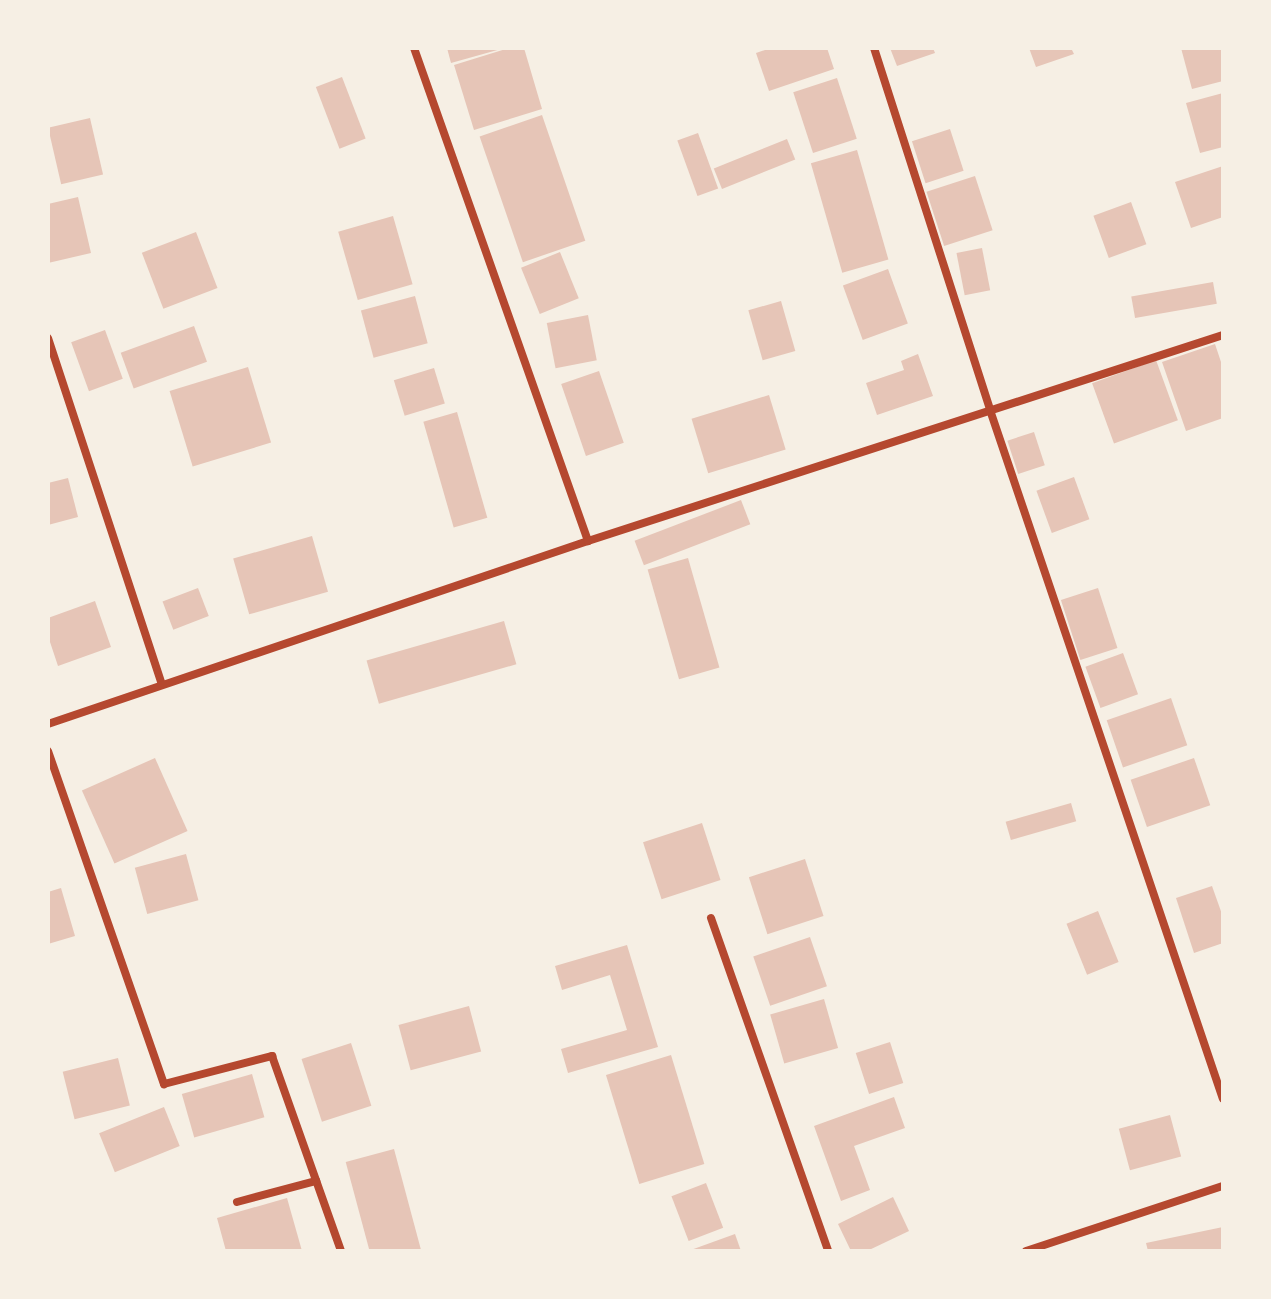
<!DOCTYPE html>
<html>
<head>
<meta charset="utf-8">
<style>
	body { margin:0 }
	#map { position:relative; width:1271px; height:1299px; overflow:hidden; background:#f6efe4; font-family:Arial,sans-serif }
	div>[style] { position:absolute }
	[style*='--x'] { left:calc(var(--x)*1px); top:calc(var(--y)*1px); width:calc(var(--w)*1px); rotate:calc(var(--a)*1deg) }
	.building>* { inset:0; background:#e6c5b7; transform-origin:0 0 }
	.minor>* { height:8px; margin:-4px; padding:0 4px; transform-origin:4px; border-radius:4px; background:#b5482f }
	span { translate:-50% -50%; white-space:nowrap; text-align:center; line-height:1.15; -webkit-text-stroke:6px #f6efe4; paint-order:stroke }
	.frame { position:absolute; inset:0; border:50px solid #f6efe4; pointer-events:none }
</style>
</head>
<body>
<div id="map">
	<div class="building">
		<i style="clip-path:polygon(447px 48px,501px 48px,501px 49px,451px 63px)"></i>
		<i style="clip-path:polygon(509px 48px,524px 48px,542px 109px,474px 130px,454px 65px)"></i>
		<i style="clip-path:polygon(771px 48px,827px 48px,834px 69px,769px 91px,756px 53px)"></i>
		<i style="clip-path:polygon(890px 48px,933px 48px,935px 53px,897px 66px)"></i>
		<i style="clip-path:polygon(1029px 48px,1071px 48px,1074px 54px,1036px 67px)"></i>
		<i style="clip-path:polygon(1181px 48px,1223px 48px,1223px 81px,1192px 89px)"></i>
		<i style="left:342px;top:77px;width:66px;height:28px;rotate:69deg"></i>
		<i style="left:837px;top:78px;width:64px;height:46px;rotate:72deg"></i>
		<i style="clip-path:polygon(1223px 93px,1223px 147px,1200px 153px,1186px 103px)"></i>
		<i style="left:542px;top:115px;width:133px;height:66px;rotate:71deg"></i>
		<i style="left:90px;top:118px;width:58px;height:43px;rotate:77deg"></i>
		<i style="left:950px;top:129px;width:44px;height:40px;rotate:72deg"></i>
		<i style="left:698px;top:133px;width:59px;height:22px;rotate:70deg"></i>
		<i style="left:787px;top:139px;width:22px;height:79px;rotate:68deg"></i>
		<i style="left:857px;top:150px;width:114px;height:48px;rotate:74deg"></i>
		<i style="clip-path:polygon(1223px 166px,1223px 217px,1191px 228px,1175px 182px)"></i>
		<i style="left:975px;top:176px;width:57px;height:51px;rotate:72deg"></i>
		<i style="clip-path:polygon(78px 197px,91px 253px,48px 263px,48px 204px)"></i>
		<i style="left:1131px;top:202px;width:45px;height:40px;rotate:70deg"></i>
		<i style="left:393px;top:216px;width:71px;height:57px;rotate:74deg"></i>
		<i style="left:196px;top:232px;width:60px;height:58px;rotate:69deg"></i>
		<i style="left:982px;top:248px;width:43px;height:26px;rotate:79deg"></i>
		<i style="left:560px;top:252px;width:50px;height:42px;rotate:68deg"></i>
		<i style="left:888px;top:269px;width:58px;height:48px;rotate:70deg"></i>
		<i style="left:1213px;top:282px;width:22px;height:83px;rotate:80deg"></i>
		<i style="left:415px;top:296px;width:49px;height:56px;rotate:75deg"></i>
		<i style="left:781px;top:301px;width:52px;height:34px;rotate:74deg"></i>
		<i style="left:588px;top:315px;width:46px;height:42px;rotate:79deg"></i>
		<i style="left:194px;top:326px;width:38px;height:78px;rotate:70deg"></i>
		<i style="left:105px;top:330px;width:52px;height:36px;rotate:70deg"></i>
		<i style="clip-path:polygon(1215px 344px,1223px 368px,1223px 418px,1186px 431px,1162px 362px)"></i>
		<i style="clip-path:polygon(918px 354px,933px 396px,877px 415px,866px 383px,904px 370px,901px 361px)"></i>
		<i style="left:1156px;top:360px;width:64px;height:68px;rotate:70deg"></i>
		<i style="left:248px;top:367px;width:79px;height:82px;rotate:73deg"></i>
		<i style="left:434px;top:368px;width:37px;height:42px;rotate:73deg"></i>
		<i style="left:599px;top:371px;width:76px;height:40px;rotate:71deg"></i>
		<i style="left:769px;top:395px;width:57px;height:81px;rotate:73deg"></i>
		<i style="left:457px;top:412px;width:110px;height:35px;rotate:74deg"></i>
		<i style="left:1034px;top:432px;width:35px;height:28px;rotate:72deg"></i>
		<i style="left:1074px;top:477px;width:45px;height:40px;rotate:70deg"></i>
		<i style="clip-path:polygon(68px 478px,78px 517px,48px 525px,48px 483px)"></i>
		<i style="left:741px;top:500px;width:26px;height:114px;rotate:69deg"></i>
		<i style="left:312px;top:536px;width:58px;height:82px;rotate:74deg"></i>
		<i style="left:688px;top:558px;width:114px;height:42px;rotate:74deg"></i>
		<i style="left:198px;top:588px;width:30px;height:38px;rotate:69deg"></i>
		<i style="left:1098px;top:588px;width:63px;height:39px;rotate:72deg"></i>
		<i style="clip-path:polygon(95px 601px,111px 647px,58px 666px,48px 636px,48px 618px)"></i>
		<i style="left:504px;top:621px;width:45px;height:143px;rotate:74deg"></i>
		<i style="left:1123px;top:653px;width:44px;height:40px;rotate:70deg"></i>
		<i style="left:1171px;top:698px;width:50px;height:68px;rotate:71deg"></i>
		<i style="left:155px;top:758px;width:80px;height:80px;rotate:66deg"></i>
		<i style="left:1194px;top:758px;width:50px;height:67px;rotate:71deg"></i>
		<i style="left:1071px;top:803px;width:19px;height:68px;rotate:74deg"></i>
		<i style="left:702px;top:823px;width:60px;height:62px;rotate:72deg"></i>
		<i style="left:186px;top:854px;width:48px;height:53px;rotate:75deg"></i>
		<i style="left:805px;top:859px;width:60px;height:59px;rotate:72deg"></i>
		<i style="clip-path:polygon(1212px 886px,1223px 917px,1223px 943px,1194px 953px,1176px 898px)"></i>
		<i style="clip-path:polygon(61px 888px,75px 936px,48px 944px,48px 892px)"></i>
		<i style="left:1098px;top:911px;width:55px;height:34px;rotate:68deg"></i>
		<i style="left:810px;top:937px;width:52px;height:60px;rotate:71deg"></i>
		<i style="clip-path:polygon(627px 945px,658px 1047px,568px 1073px,561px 1049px,627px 1030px,610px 975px,562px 990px,555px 966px)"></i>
		<i style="left:824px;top:999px;width:51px;height:56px;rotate:74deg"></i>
		<i style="left:469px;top:1006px;width:47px;height:73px;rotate:75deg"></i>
		<i style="left:890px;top:1042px;width:43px;height:36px;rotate:72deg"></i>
		<i style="left:351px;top:1043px;width:66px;height:52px;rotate:72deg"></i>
		<i style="left:671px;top:1055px;width:114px;height:68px;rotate:73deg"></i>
		<i style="left:118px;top:1058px;width:49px;height:57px;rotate:76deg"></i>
		<i style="left:252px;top:1074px;width:45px;height:73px;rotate:74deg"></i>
		<i style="clip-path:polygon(894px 1097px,905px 1128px,854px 1146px,870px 1190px,841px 1201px,814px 1126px)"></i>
		<i style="left:164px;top:1107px;width:42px;height:70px;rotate:68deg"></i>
		<i style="left:1170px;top:1115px;width:43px;height:53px;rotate:75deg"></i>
		<i style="left:394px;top:1149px;width:106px;height:50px;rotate:75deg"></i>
		<i style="left:706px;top:1183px;width:48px;height:37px;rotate:69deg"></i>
		<i style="clip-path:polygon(893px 1197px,909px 1231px,867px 1251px,851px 1251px,838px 1224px)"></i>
		<i style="clip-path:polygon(287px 1198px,302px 1251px,226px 1251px,217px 1218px)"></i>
		<i style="clip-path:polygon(1223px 1227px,1223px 1251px,1148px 1251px,1146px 1243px)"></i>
		<i style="clip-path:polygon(735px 1234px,741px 1251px,688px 1251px)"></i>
	</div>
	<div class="minor">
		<i style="--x:414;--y:48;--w:523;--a:70.56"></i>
		<i style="--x:874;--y:48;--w:380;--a:72.2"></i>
		<i style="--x:990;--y:410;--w:727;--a:71.32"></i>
		<i style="--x:48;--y:338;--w:365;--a:71.8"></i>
		<i style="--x:48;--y:724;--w:570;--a:-18.72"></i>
		<i style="--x:588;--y:541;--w:668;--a:-17.97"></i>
		<i style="--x:48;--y:751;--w:353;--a:70.8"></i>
		<i style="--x:164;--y:1084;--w:112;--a:-14.5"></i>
		<i style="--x:272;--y:1056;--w:207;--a:70.5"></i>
		<i style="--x:711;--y:918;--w:353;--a:70.6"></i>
		<i style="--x:237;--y:1202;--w:82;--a:-14.9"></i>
		<i style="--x:1026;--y:1251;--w:207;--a:-18.3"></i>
	</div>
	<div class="frame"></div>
</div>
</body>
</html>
